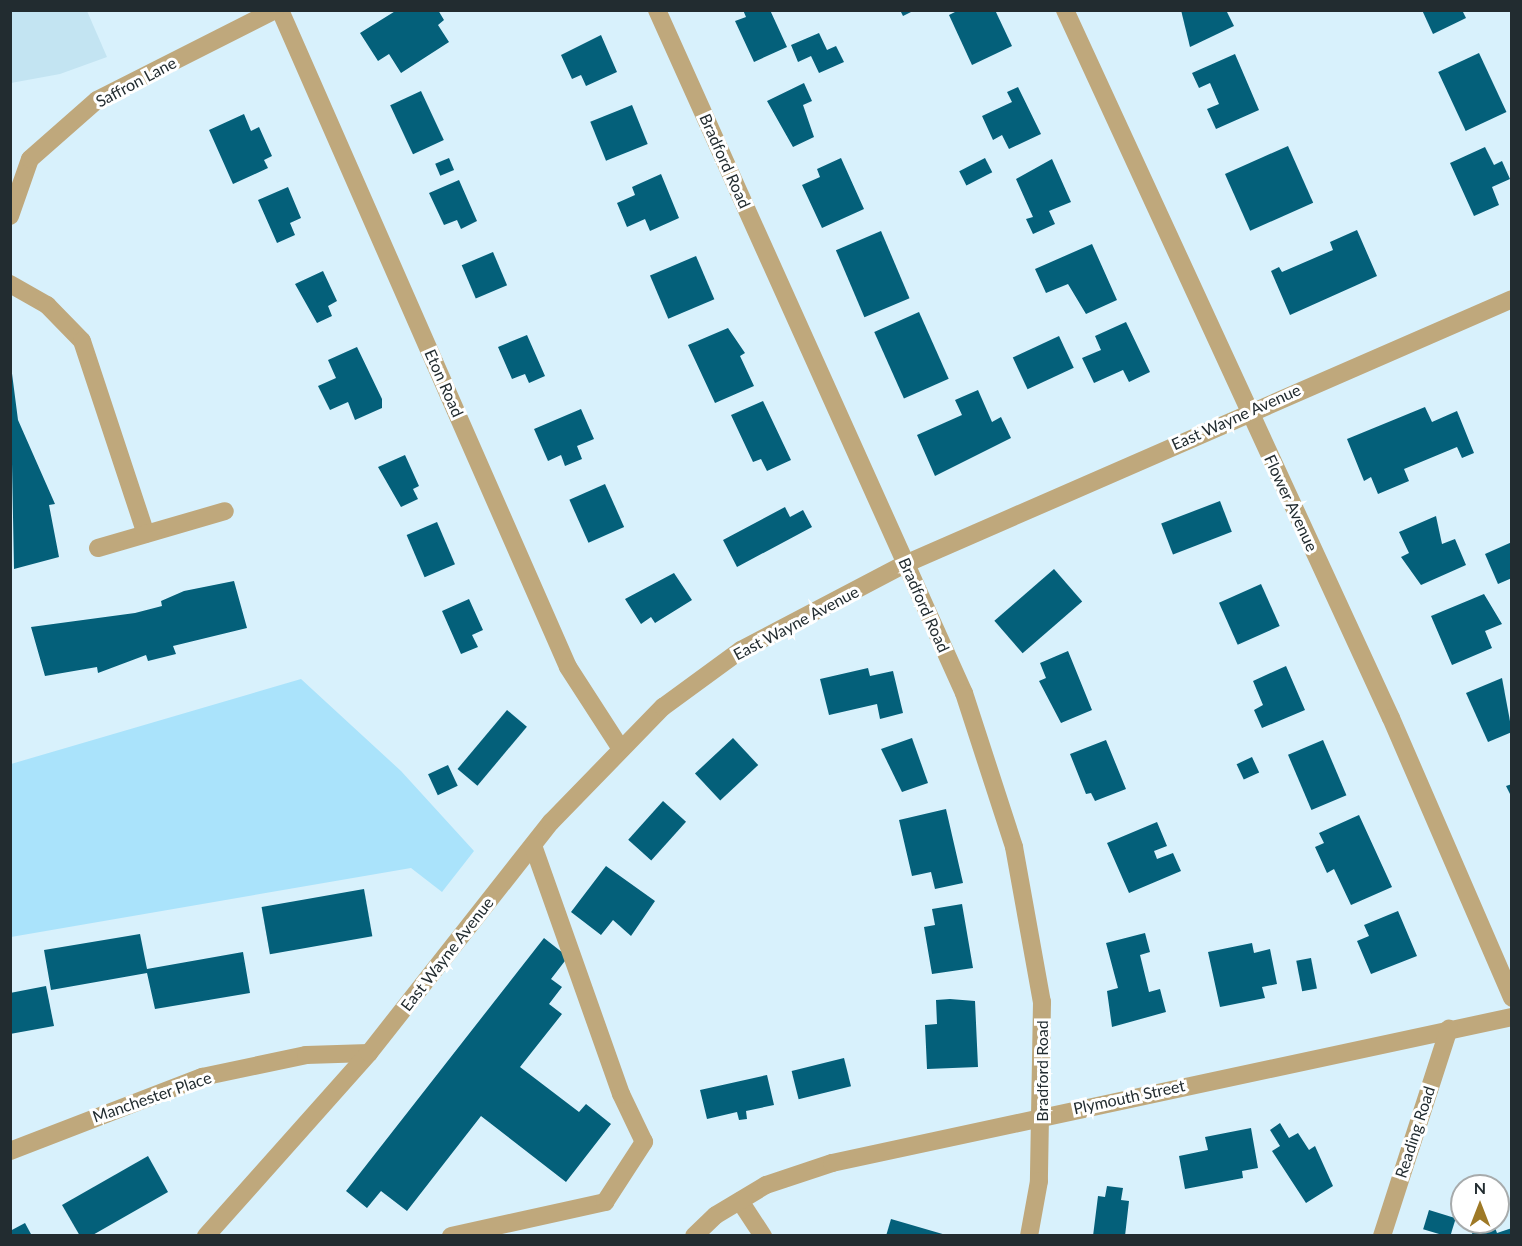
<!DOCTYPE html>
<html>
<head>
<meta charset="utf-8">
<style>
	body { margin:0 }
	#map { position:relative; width:1522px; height:1246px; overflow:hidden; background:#d8f1fc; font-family:Lato,sans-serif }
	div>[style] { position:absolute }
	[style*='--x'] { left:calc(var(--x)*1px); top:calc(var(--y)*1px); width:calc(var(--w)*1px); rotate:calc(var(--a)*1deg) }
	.built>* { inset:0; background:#c3e4f2 }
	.green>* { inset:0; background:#aae3fb }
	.building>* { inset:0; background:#04607a; transform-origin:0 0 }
	.minor>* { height:18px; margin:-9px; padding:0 9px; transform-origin:9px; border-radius:9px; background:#bfa87c }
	span { translate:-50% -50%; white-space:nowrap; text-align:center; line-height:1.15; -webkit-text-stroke:6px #fff; paint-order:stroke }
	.street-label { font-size:16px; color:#222c30 }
	.frame { position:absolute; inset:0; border:12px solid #222c30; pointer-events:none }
	.north { position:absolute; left:1450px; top:1174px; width:60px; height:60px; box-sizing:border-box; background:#fff; border:2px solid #a7abac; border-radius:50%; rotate:0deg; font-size:16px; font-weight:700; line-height:24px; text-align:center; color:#222c30 }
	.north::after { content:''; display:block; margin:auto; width:21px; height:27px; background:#9e7926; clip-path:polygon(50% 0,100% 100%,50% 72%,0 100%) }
</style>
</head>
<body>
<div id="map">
	<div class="built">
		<i style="clip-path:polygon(11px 10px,87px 11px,107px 57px,60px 74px,11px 83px)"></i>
	</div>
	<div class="green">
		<i style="clip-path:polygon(301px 679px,401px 771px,474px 851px,442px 892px,411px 868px,11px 937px,11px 764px)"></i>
	</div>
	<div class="building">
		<i style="clip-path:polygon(397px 10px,438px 10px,444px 20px,438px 25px,449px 42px,401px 73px,389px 54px,378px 61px,360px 33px)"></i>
		<i style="clip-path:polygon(743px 10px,770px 10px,787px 47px,754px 62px,735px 21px,746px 17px)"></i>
		<i style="clip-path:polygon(900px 10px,915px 10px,903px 16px)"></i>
		<i style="clip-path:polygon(959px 10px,995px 10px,1012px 46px,972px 65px,949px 15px)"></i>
		<i style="clip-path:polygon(1181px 10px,1226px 10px,1234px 26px,1190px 47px)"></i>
		<i style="clip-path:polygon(1422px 10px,1462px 10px,1466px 18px,1433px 34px)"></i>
		<i style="clip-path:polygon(819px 33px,827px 50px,836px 46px,844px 62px,819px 73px,811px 56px,798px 62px,791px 45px)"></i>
		<i style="clip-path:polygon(601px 35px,617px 72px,586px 86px,581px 75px,572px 79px,561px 55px)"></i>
		<i style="left:1479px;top:53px;width:65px;height:45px;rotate:65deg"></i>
		<i style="clip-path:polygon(1235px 54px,1259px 110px,1216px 129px,1207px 109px,1219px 104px,1210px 83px,1199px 88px,1192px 73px)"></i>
		<i style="clip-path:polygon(804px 83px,812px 101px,803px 105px,814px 137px,793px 147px,767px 101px)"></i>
		<i style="clip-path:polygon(1018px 87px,1041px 134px,1009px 149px,1002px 135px,993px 140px,982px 116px,1012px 102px,1007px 92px)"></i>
		<i style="left:421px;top:91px;width:54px;height:34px;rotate:65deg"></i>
		<i style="left:632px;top:105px;width:42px;height:45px;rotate:68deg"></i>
		<i style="clip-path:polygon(244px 114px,251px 131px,259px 127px,272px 156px,264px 160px,268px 168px,233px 184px,209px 130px)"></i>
		<i style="left:1288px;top:146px;width:62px;height:69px;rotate:66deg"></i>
		<i style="clip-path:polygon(1485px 147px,1494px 165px,1502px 161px,1510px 179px,1492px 187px,1499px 205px,1474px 216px,1450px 163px)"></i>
		<i style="left:449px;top:158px;width:13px;height:15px;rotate:67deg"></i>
		<i style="clip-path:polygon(841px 158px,864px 209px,822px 228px,802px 185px,820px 177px,817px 169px)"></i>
		<i style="left:985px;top:158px;width:16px;height:29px;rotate:63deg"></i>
		<i style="clip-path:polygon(1052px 159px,1071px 202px,1049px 211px,1055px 224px,1033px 234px,1026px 219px,1033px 217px,1016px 179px)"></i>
		<i style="clip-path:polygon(661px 174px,679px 218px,650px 231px,645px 219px,627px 227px,617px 203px,635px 195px,632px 187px)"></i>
		<i style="clip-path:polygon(459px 180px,477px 221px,461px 229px,457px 220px,444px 225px,429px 193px)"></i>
		<i style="clip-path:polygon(288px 187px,301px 218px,290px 223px,295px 235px,277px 243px,258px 200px)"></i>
		<i style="clip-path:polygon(1357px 230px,1377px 276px,1290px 315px,1271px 271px,1279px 267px,1282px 272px,1333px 250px,1330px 242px)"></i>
		<i style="left:881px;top:231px;width:73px;height:49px;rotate:67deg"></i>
		<i style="clip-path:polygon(1092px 244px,1117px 300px,1086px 314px,1068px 284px,1046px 293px,1035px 269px)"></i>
		<i style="left:493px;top:252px;width:36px;height:34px;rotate:67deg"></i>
		<i style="left:696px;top:256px;width:47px;height:50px;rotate:67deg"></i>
		<i style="clip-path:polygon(323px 271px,337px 301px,328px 306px,332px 316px,317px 323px,295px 284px)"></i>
		<i style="left:919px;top:312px;width:73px;height:49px;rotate:66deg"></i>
		<i style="clip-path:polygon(1126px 322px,1150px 372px,1129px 382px,1123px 370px,1094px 383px,1082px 358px,1101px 350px,1095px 336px)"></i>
		<i style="clip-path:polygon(728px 328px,745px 353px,740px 356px,754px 386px,715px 403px,688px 345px)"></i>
		<i style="clip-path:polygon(527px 335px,545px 376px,529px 383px,525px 374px,512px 379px,498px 347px)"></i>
		<i style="left:1059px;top:336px;width:35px;height:51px;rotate:65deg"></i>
		<i style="clip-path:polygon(357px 347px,382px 399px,382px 408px,355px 420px,348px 402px,330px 410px,318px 386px,336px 378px,328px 360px)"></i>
		<i style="clip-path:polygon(10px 358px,18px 420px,55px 504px,49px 505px,59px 557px,14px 569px)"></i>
		<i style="clip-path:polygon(978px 390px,992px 422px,1001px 417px,1011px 438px,935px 476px,917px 435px,962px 415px,955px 400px)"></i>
		<i style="clip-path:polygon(763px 401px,791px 460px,767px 471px,761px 459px,753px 462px,731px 415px)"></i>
		<i style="clip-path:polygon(1425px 407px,1432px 422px,1457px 411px,1474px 453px,1462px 458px,1457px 447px,1404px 469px,1409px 481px,1378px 494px,1371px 477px,1364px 481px,1347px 439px)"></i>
		<i style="clip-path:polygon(581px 409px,594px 439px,577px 446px,582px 459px,565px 466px,561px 455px,548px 461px,534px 429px)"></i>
		<i style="clip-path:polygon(405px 455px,419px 486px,413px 489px,418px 499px,401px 507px,378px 467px)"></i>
		<i style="left:605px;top:484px;width:47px;height:39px;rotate:66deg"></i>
		<i style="left:1220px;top:501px;width:33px;height:63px;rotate:69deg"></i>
		<i style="clip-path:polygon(785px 507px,790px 517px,803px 510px,812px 527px,737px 567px,723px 540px)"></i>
		<i style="clip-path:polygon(1436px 516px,1442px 544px,1455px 539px,1466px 565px,1421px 585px,1401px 557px,1409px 553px,1399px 532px)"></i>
		<i style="left:437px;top:522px;width:46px;height:33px;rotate:67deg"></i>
		<i style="clip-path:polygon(1512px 542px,1512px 578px,1498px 584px,1485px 554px)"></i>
		<i style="left:1054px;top:569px;width:43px;height:79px;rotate:49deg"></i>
		<i style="clip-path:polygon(674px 573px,692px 600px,655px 623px,651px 617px,641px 624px,625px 599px)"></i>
		<i style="clip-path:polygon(234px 581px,247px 628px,173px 646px,176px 654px,148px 661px,146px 655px,98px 673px,97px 667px,45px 676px,31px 627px,135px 613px,162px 606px,161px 601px,184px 591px)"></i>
		<i style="left:1261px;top:584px;width:46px;height:46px;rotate:66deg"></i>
		<i style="clip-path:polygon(1484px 594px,1502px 624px,1485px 631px,1492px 648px,1452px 665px,1431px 616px)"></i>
		<i style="clip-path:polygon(469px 599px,483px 630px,472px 635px,478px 647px,461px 654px,442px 611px)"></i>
		<i style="clip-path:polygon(1068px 651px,1092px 710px,1061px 723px,1039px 681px,1046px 678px,1040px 663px)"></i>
		<i style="clip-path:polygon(1286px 666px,1305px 710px,1262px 728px,1254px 710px,1263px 705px,1253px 681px)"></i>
		<i style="clip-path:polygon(868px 668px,870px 676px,893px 671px,903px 713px,880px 719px,877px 704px,829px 715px,820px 679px)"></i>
		<i style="clip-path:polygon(1502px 678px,1512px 732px,1488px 742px,1466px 693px)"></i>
		<i style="left:507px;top:710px;width:26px;height:77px;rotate:40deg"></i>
		<i style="left:733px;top:738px;width:37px;height:52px;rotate:47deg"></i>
		<i style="clip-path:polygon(912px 738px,928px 783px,902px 792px,881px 749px)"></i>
		<i style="clip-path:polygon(1106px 740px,1126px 789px,1095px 801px,1091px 793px,1086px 794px,1070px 754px)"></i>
		<i style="left:1323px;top:740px;width:60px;height:38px;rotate:67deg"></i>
		<i style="left:1252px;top:757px;width:17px;height:17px;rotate:65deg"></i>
		<i style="left:448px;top:765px;width:23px;height:22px;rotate:65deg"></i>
		<i style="clip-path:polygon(1512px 784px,1512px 798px,1506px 786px)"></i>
		<i style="left:663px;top:801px;width:31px;height:52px;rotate:42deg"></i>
		<i style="clip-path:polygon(946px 809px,963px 883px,935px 889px,931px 872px,912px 876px,899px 820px)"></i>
		<i style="clip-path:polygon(1359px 815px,1392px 887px,1351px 905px,1334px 869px,1327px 873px,1315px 847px,1324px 843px,1319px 833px)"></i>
		<i style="clip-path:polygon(1157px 822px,1167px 846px,1154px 851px,1157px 859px,1173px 853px,1181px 871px,1129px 893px,1107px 843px)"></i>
		<i style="clip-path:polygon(606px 866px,655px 901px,631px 936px,613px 920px,601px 935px,571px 912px)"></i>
		<i style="left:364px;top:889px;width:48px;height:104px;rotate:80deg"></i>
		<i style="clip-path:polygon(962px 904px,973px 968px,932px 974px,924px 927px,935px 925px,932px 909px)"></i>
		<i style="clip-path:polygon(1398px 911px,1417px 956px,1371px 974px,1357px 941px,1369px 936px,1364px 925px)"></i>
		<i style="clip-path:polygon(1145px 933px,1150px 952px,1140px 955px,1149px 992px,1160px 989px,1166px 1012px,1112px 1027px,1107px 991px,1118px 988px,1106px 943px)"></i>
		<i style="clip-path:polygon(140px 934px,147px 969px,243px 952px,250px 993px,155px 1009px,147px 973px,51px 990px,44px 950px)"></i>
		<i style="clip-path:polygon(544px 938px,568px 957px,551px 979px,562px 987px,549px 1004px,562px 1014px,520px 1067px,579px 1112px,586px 1104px,611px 1124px,566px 1182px,481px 1116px,407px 1211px,381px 1191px,367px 1208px,346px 1191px)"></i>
		<i style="clip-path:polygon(1252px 943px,1254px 953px,1270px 949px,1277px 984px,1262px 987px,1265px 998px,1220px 1007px,1208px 952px)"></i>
		<i style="left:1311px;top:958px;width:31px;height:15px;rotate:79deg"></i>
		<i style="clip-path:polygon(46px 986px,54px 1026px,10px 1034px,10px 993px)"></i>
		<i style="clip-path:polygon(950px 999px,975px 1001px,978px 1067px,927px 1069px,925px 1025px,937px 1024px,936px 1000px)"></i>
		<i style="left:844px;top:1058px;width:29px;height:54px;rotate:76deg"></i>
		<i style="clip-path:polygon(767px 1075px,774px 1105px,746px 1111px,747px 1119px,739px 1120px,737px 1112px,707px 1119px,700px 1090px)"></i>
		<i style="clip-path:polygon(1280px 1123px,1289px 1138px,1298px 1133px,1309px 1150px,1315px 1146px,1333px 1186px,1306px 1203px,1272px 1151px,1280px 1146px,1270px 1130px)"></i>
		<i style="clip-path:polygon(1251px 1128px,1258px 1168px,1242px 1171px,1243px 1178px,1185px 1189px,1179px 1156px,1208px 1150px,1205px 1137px)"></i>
		<i style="clip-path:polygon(148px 1156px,168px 1192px,91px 1236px,80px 1236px,62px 1205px)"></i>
		<i style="clip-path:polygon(1107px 1186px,1123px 1188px,1121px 1200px,1129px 1201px,1125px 1236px,1093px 1236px,1098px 1196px,1105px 1197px)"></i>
		<i style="left:1429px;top:1210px;width:28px;height:20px;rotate:17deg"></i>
		<i style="clip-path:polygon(891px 1219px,946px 1235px,946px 1236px,886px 1236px)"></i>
		<i style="clip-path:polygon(1493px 1222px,1497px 1233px,1512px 1228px,1512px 1236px,1473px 1236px,1470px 1226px)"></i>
		<i style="clip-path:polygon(25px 1223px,32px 1236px,10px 1236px,10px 1231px)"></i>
	</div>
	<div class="minor">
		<i style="--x:280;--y:10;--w:717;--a:66.33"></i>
		<i style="--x:568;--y:667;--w:98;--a:57.1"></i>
		<i style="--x:657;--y:10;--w:749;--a:65.8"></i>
		<i style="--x:964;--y:693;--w:162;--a:72"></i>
		<i style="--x:1014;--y:847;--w:158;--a:79.8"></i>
		<i style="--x:1042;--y:1002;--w:179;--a:91"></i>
		<i style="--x:1039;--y:1181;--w:56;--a:100.3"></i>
		<i style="--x:1065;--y:10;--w:779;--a:65.28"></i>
		<i style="--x:1391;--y:718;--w:305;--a:66.6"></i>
		<i style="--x:10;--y:216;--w:60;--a:-70.7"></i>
		<i style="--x:30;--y:159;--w:89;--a:-41.4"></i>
		<i style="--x:97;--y:100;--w:199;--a:-26.8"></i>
		<i style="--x:10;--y:284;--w:43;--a:29.6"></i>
		<i style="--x:47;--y:305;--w:50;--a:45.8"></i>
		<i style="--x:82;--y:341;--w:203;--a:71.7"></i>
		<i style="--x:98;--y:548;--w:132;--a:-16.2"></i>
		<i style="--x:10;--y:1151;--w:206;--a:-21.1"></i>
		<i style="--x:202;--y:1077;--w:106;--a:-11.9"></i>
		<i style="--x:306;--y:1055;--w:63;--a:-1.8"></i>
		<i style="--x:740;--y:1201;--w:42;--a:56.7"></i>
		<i style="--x:206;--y:1236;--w:245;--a:-48.3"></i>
		<i style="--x:369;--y:1053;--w:294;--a:-51.8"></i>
		<i style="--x:551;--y:822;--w:161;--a:-45.8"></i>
		<i style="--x:663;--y:707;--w:97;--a:-36.2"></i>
		<i style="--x:741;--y:650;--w:185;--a:-27.7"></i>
		<i style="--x:905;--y:564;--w:662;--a:-23.58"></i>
		<i style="--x:451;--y:1236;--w:158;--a:-12.4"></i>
		<i style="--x:605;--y:1202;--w:72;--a:-57"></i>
		<i style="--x:644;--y:1142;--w:53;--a:-115.6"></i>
		<i style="--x:621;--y:1094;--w:263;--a:-109.5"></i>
		<i style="--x:694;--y:1236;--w:30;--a:-44"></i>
		<i style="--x:716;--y:1215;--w:58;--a:-31"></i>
		<i style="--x:766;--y:1185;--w:70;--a:-18.4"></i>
		<i style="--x:832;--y:1163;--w:695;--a:-12.12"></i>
		<i style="--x:1382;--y:1236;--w:218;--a:-72.1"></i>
	</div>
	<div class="street-label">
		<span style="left:136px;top:82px;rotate:-28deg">Saffron Lane</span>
		<span style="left:725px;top:161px;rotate:66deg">Bradford Road</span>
		<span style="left:444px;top:383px;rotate:66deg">Eton Road</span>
		<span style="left:1236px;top:417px;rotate:-24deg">East Wayne Avenue</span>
		<span style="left:1291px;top:503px;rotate:65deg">Flower Avenue</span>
		<span style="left:924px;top:605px;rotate:66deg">Bradford Road</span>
		<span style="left:796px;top:623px;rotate:-28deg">East Wayne Avenue</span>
		<span style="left:447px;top:954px;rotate:-52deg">East Wayne Avenue</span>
		<span style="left:1042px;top:1071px;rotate:-90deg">Bradford Road</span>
		<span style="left:152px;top:1097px;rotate:-19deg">Manchester Place</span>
		<span style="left:1129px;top:1097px;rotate:-12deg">Plymouth Street</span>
		<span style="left:1415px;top:1132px;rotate:-72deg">Reading Road</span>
	</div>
	<div class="frame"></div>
	<div class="north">N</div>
</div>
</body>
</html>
